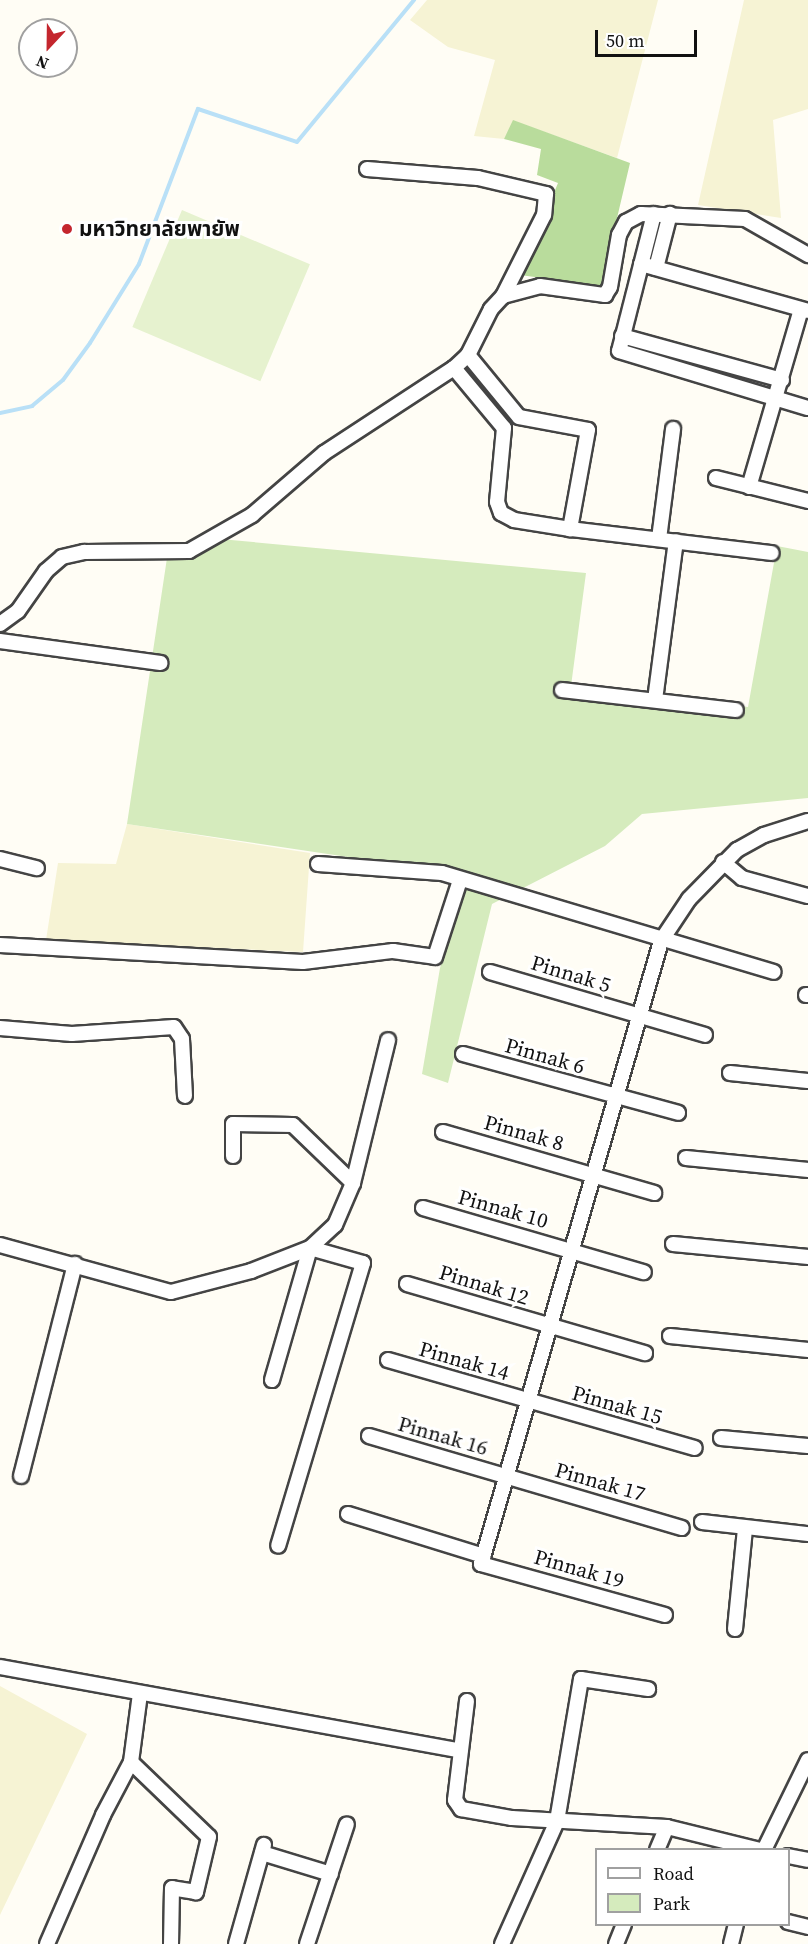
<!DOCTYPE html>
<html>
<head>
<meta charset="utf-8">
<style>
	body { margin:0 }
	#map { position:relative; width:808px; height:1944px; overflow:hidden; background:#fffdf5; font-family:"Source Serif 4","Noto Sans Thai",serif }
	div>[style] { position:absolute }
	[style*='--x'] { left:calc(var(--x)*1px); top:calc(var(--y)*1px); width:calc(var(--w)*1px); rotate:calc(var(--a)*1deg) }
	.farmland>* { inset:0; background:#f6f3d4 }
	.green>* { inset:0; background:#d5ebbd }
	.forest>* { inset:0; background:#b9dc9c }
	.pitch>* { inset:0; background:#e6f2cf; transform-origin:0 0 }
	.stream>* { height:4px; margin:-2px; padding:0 2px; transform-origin:2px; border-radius:2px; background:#b9e0f7 }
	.roads { filter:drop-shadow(2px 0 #444) drop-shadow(-2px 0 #444) drop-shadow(0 2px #444) drop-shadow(0 -2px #444) }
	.street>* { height:14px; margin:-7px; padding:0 7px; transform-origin:7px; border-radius:7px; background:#fff }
	.dots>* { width:16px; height:16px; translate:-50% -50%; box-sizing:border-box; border:3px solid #fff; border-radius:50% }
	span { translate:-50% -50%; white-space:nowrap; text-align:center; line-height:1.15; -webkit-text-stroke:6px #fff; paint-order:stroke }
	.poi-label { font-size:21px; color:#111; font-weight:700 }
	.left { translate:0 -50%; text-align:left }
	.street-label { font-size:21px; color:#111 }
	.legend { position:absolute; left:595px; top:1848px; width:195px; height:78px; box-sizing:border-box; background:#fff; border:2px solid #a0a0a0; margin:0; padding:8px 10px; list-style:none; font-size:18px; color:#111 }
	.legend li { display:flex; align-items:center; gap:12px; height:30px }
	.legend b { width:30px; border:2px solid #a0a0a0 }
	.north { position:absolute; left:18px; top:18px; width:60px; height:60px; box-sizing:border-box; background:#fff; border:2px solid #a0a0a0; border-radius:50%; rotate:202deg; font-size:16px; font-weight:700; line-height:24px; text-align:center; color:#111 }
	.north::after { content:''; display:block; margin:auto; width:21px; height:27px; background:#c4262e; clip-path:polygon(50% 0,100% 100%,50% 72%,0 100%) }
	.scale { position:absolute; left:595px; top:30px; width:102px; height:27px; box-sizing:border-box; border:3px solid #111; border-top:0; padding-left:8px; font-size:18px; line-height:21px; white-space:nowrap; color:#111; -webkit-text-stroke:4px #fff; paint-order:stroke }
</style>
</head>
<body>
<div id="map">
	<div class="farmland">
		<i style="clip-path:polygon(427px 0,658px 0,617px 158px,514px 121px,504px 139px,474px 136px,495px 60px,448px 47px,410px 20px)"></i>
		<i style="clip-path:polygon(744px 0,808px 0,808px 109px,773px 120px,781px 218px,698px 205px)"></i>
		<i style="clip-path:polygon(127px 824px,310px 853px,303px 952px,46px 940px,58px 863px,116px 864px)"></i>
		<i style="clip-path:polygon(0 1686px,87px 1734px,0 1915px)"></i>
	</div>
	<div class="green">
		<i style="clip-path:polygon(220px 539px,586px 573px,571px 686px,748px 707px,777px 546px,808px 552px,808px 798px,642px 814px,605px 846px,492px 904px,448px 1083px,422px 1074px,440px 968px,469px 875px,127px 824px,167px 558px,192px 554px)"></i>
	</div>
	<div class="forest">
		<i style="clip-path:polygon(513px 120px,630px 163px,601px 286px,520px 275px,558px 183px,537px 175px,541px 149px,504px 139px)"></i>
	</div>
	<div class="pitch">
		<i style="left:182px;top:210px;width:139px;height:127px;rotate:23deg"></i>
	</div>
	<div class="stream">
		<i style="--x:0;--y:413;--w:33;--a:-12"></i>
		<i style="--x:32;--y:406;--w:40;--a:-40"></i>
		<i style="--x:63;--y:380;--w:46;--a:-53.9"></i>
		<i style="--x:90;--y:343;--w:93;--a:-58.2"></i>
		<i style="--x:139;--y:264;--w:166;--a:-69.2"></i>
		<i style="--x:198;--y:109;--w:104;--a:18.4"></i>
		<i style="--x:297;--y:142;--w:184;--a:-50.5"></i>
	</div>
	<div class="roads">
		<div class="street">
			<i style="--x:367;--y:169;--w:111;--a:4.6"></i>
			<i style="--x:478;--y:178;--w:70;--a:13.2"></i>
			<i style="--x:546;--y:194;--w:21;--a:95"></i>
			<i style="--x:544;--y:215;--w:91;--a:116.8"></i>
			<i style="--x:654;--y:214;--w:141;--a:104.3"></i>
			<i style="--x:619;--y:351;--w:197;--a:16.8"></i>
			<i style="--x:641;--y:264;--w:173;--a:15.7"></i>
			<i style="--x:656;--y:268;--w:56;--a:-75.5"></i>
			<i style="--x:622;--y:336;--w:166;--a:15.4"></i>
			<i style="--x:468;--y:355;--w:80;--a:50.6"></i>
			<i style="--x:519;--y:417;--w:70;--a:10.7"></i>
			<i style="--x:588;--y:430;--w:101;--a:100.3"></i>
			<i style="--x:454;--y:368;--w:78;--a:50.2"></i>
			<i style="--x:504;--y:428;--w:74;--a:95.4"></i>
			<i style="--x:497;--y:502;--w:12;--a:70"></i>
			<i style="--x:501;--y:513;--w:15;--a:28"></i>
			<i style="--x:514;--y:520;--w:57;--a:9.1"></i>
			<i style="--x:570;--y:529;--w:203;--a:6.8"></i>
			<i style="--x:716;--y:478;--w:95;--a:14"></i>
			<i style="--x:749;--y:487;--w:185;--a:-73.7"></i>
			<i style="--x:659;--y:539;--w:111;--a:-82.7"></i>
			<i style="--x:0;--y:624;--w:22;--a:-36"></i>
			<i style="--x:18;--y:611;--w:49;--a:-55"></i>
			<i style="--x:46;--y:571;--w:21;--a:-41"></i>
			<i style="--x:62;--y:557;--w:23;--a:-13"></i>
			<i style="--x:84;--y:552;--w:105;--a:-0.5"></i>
			<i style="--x:189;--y:551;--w:73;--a:-29.7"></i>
			<i style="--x:252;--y:515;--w:95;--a:-40.7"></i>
			<i style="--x:324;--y:453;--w:155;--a:-33.2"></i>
			<i style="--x:454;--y:368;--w:19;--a:-43"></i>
			<i style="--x:468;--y:355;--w:51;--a:-63.4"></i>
			<i style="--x:491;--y:309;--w:18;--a:-47"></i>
			<i style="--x:503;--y:296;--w:38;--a:-15"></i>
			<i style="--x:540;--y:286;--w:66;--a:7.9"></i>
			<i style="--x:605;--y:295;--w:9;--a:-58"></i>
			<i style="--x:610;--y:287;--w:53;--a:-80.2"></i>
			<i style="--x:619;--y:235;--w:15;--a:-62"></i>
			<i style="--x:626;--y:222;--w:17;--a:-28"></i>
			<i style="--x:641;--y:214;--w:104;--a:2.8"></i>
			<i style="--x:745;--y:219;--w:73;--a:29.7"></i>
			<i style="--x:0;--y:641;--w:162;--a:7.8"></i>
			<i style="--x:562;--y:690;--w:175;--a:6.6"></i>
			<i style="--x:655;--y:700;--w:160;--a:-82.5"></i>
			<i style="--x:0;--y:859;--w:38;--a:14"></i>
			<i style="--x:723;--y:862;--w:25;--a:40"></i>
			<i style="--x:742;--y:878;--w:68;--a:15.3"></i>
			<i style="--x:318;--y:864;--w:124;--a:4.2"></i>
			<i style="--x:442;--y:873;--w:346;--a:16.6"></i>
			<i style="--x:0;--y:945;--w:303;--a:3.2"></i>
			<i style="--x:303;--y:962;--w:91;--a:-7"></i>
			<i style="--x:393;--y:951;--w:42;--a:8.1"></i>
			<i style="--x:435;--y:957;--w:81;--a:-72"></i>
			<i style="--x:490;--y:972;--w:224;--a:16.3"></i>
			<i style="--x:806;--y:995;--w:2;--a:0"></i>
			<i style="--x:0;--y:1028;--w:72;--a:4.8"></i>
			<i style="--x:72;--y:1034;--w:102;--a:-3.9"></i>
			<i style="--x:174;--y:1027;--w:14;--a:56"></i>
			<i style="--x:182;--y:1039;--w:57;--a:87"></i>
			<i style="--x:463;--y:1054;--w:223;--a:15.3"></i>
			<i style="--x:730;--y:1073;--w:78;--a:5.9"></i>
			<i style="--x:443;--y:1132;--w:220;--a:16.1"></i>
			<i style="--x:686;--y:1158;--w:123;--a:5.6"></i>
			<i style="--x:353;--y:1183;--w:147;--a:-76.2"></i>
			<i style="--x:423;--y:1208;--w:230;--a:16.2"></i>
			<i style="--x:673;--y:1244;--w:136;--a:5.5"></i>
			<i style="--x:0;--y:1245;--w:177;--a:15.4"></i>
			<i style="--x:171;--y:1292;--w:83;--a:-14.7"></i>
			<i style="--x:251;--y:1271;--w:63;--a:-21.3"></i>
			<i style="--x:310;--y:1248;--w:34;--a:-43"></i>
			<i style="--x:335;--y:1225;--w:46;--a:-66.8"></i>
			<i style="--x:353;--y:1183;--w:83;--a:-136"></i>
			<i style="--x:293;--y:1125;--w:60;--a:-179"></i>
			<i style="--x:233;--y:1124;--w:32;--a:90"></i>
			<i style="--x:407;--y:1284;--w:248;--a:16.2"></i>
			<i style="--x:670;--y:1336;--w:139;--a:5.8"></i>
			<i style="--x:388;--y:1360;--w:319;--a:16"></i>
			<i style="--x:272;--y:1380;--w:137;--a:-73.9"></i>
			<i style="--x:310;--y:1248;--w:55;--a:15.8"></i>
			<i style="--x:363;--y:1263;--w:295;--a:106.7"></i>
			<i style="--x:369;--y:1436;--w:326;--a:16.4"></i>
			<i style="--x:721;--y:1438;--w:87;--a:5.3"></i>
			<i style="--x:21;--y:1476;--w:219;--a:-75.7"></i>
			<i style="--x:348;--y:1514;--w:142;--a:17.2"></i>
			<i style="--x:702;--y:1522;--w:107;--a:6.5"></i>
			<i style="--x:665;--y:1615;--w:191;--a:-164.5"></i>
			<i style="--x:481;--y:1564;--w:648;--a:-73.88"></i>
			<i style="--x:661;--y:941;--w:50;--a:-56.3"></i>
			<i style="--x:689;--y:899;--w:69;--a:-45.6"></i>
			<i style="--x:737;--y:850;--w:31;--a:-29"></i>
			<i style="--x:764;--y:835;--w:46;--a:-17.7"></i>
			<i style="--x:735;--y:1629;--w:101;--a:-84.3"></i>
			<i style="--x:0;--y:1667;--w:468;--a:10.3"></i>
			<i style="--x:467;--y:1701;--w:100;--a:96.9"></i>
			<i style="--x:455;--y:1800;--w:11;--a:56"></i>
			<i style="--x:461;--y:1809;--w:52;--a:10"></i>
			<i style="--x:512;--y:1818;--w:155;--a:3.3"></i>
			<i style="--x:667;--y:1827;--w:96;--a:13.9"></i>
			<i style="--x:131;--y:1762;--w:108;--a:43.9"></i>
			<i style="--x:209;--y:1837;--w:57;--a:103.3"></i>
			<i style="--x:196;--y:1892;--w:24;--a:-171"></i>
			<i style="--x:172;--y:1888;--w:56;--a:91"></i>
			<i style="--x:657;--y:1850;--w:25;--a:-67"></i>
			<i style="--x:764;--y:1850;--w:100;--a:-63.9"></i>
			<i style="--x:262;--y:1853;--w:72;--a:16.9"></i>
			<i style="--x:788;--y:1856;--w:20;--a:11"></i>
			<i style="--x:788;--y:1922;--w:21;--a:14"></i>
			<i style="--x:47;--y:1944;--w:141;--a:-66.5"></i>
			<i style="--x:103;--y:1815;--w:60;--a:-62.2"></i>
			<i style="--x:131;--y:1762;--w:69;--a:-82.5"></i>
			<i style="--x:236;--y:1944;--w:103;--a:-74.2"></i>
			<i style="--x:307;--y:1944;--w:126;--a:-71.6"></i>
			<i style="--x:502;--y:1944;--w:135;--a:-65.9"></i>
			<i style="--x:557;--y:1821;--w:144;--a:-80.4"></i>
			<i style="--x:581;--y:1679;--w:68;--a:8.5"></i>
			<i style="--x:616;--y:1944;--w:22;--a:-68"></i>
			<i style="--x:731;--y:1944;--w:21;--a:-76"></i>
		</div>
	</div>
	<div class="dots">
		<i style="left:67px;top:229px;background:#c4262e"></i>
	</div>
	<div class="poi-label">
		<span class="left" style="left:79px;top:229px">มหาวิทยาลัยพายัพ</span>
	</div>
	<div class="street-label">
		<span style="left:571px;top:974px;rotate:17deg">Pinnak 5</span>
		<span style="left:545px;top:1056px;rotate:16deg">Pinnak 6</span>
		<span style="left:524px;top:1133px;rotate:16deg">Pinnak 8</span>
		<span style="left:503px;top:1209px;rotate:16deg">Pinnak 10</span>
		<span style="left:484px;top:1285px;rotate:17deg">Pinnak 12</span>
		<span style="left:464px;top:1361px;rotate:16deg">Pinnak 14</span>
		<span style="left:617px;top:1405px;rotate:16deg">Pinnak 15</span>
		<span style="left:443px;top:1436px;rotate:16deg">Pinnak 16</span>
		<span style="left:600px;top:1482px;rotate:16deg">Pinnak 17</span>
		<span style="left:579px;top:1569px;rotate:16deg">Pinnak 19</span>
	</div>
	<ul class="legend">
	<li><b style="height:8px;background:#fff"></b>Road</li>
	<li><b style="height:16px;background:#d5ebbd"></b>Park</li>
	</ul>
	<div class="north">N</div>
	<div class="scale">50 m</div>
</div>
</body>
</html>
